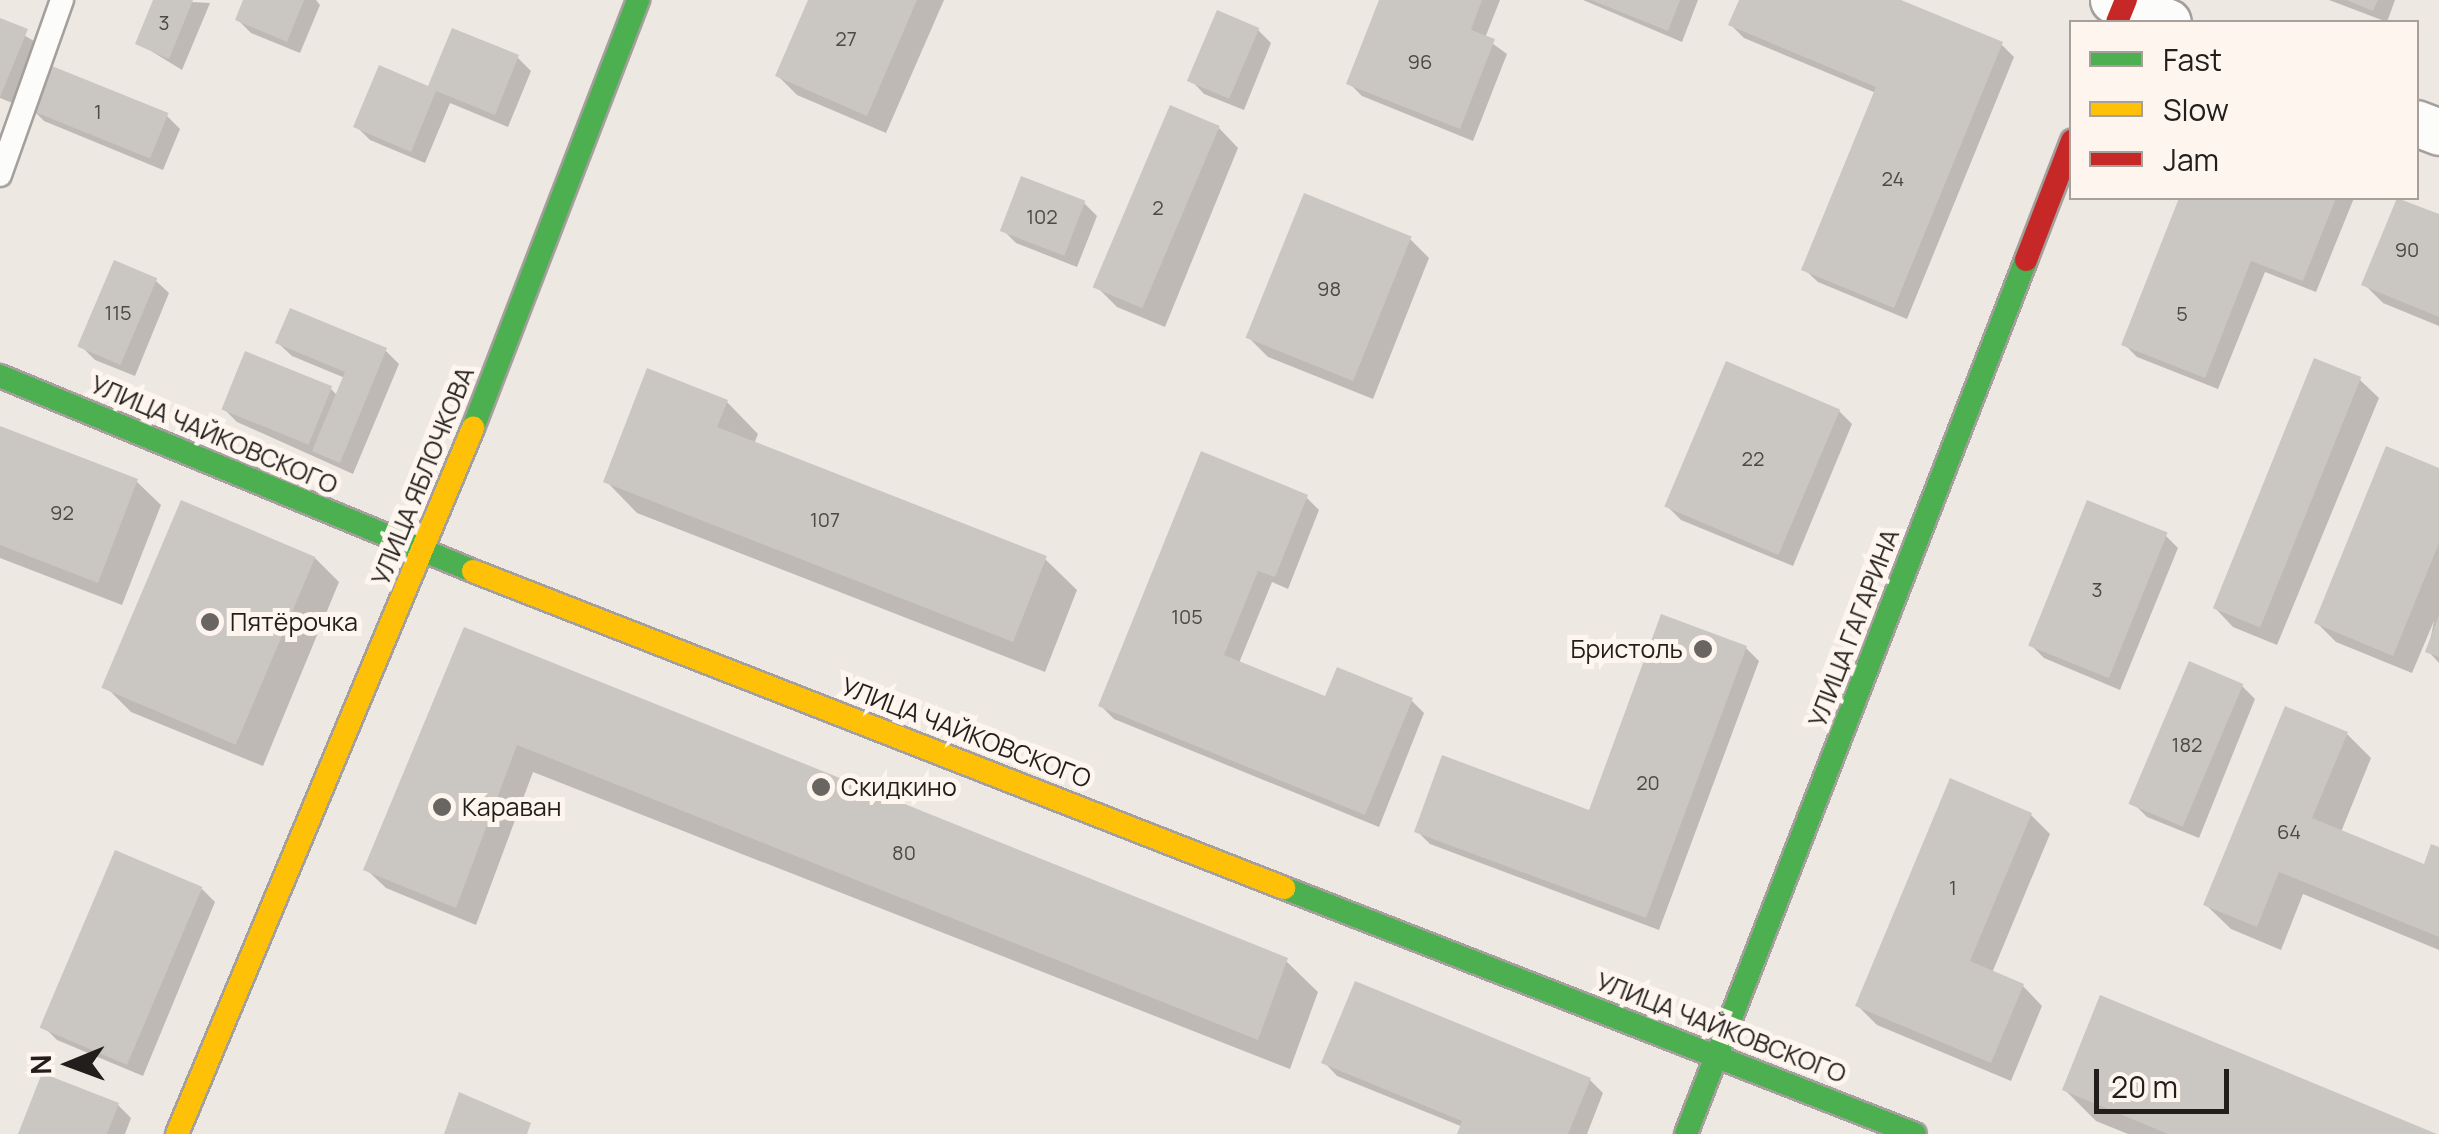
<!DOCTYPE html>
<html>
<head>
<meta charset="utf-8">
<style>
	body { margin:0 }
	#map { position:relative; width:2439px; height:1134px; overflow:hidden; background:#eee8e2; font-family:Manrope,sans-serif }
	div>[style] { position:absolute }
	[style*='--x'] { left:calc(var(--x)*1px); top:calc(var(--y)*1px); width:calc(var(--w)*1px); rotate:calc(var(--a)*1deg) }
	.shadow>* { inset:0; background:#0003 }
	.building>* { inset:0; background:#cac6c2; transform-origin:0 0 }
	.roads { filter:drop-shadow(2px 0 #a49f9c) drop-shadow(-2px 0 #a49f9c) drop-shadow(0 2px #a49f9c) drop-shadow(0 -2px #a49f9c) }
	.lane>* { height:22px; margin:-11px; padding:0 11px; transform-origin:11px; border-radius:11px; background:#fcfcfb }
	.street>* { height:45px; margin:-22.5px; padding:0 22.5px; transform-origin:22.5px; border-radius:22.5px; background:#fcfcfb }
	.fast>* { height:22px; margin:-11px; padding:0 11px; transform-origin:11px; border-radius:11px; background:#4caf50 }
	.slow>* { height:22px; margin:-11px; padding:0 11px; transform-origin:11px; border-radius:11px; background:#ffc107 }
	.jam>* { height:22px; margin:-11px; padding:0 11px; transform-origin:11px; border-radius:11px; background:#c62828 }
	.dots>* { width:28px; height:28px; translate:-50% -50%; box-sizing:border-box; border:5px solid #fef5ee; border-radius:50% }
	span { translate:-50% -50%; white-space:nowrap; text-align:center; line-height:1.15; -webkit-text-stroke:10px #fef5ee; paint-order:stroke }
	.number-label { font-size:20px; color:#4b4845 }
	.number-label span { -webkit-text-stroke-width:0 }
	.street-label { font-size:25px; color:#211e1b }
	.poi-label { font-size:25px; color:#211e1b }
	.left { translate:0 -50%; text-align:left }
	.right { translate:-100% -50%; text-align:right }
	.legend { position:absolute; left:2069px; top:20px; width:350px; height:180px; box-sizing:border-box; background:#fef5ee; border:2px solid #a69f9a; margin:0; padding:12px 18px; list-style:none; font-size:30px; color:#211e1b }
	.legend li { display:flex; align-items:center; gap:20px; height:50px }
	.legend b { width:50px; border:2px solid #a69f9a }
	.north { position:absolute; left:20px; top:1014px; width:100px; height:100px; -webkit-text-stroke:8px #fef5ee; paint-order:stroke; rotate:269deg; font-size:28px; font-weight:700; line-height:40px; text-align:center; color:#211e1b }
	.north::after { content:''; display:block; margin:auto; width:35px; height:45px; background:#211e1b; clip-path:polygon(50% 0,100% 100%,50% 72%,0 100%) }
	.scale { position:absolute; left:2094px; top:1069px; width:135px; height:45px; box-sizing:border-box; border:5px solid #211e1b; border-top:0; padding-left:12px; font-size:30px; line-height:35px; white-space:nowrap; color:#211e1b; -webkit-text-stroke:8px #fef5ee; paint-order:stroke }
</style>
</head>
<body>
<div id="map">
	<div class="shadow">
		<i style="clip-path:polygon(155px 0,210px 3px,182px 70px,138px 43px)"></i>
		<i style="clip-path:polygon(246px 0,316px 0,320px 5px,300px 53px,251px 33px,238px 20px)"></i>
		<i style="clip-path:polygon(810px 0,944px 0,886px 133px,797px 95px,778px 76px)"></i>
		<i style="clip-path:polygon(1382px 0,1500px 0,1485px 38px,1507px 54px,1473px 141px,1362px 96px,1349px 83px)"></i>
		<i style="clip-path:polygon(1583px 0,1698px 0,1682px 42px)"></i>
		<i style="clip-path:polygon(1741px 0,1895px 0,2001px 44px,2014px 57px,1907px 319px,1818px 282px,1804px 269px,1876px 93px,1744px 38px,1731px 25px)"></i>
		<i style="clip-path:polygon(2329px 0,2395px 0,2387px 22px)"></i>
		<i style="clip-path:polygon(0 21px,39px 44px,15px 104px,0 98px)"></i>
		<i style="clip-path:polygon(1258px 30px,1271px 43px,1244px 110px,1204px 94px,1191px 80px)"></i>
		<i style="clip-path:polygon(517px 57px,531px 71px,508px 127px,450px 103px,425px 163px,370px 140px,356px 126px,429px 89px)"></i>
		<i style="clip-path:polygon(31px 108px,167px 116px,180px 129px,163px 170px,44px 121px)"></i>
		<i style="clip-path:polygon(1219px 128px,1238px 148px,1165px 327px,1117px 307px,1098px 288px)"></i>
		<i style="clip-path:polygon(2182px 198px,2354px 198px,2316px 292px,2265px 272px,2218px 389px,2137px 357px,2124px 344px)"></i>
		<i style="clip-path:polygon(1084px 203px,1097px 216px,1077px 267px,1016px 243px,1003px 230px)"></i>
		<i style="clip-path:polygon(2439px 217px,2439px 326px,2383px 303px,2364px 284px)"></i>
		<i style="clip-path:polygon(1410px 239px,1429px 258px,1373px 399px,1268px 357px,1249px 338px)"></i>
		<i style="clip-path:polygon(155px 280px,169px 293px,135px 376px,95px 360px,81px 346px)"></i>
		<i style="clip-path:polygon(278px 343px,385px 350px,399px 364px,353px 474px,237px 422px,224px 409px,331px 389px,338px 396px,345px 378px,292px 356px)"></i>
		<i style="clip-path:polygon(2359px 379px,2379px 398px,2277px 645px,2233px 627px,2214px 607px)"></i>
		<i style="clip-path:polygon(727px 402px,758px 434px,754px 444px,1045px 559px,1077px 590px,1045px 672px,637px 513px,606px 481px)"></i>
		<i style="clip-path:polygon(1839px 411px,1852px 424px,1793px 566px,1681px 520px,1668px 507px)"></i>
		<i style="clip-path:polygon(0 428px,136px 481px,161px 505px,122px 605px,0 558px)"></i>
		<i style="clip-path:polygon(2439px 470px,2439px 663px,2428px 651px,2434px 621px,2412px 673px,2336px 642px,2317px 623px)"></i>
		<i style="clip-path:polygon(1306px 497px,1319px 510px,1288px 589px,1272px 582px,1239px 663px,1327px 699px,1411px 700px,1424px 713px,1379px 827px,1114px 719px,1101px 706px)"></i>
		<i style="clip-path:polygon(2165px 535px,2178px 548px,2120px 690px,2044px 658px,2031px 645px)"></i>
		<i style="clip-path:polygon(315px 558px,339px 582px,263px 766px,131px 712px,106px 687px)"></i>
		<i style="clip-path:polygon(465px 630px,1286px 961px,1318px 992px,1290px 1069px,533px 772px,476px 925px,386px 888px,366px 869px)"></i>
		<i style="clip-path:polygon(1746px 648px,1759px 661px,1659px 930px,1430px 844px,1417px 831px,1590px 813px)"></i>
		<i style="clip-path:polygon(2242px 686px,2255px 699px,2199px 838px,2147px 817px,2133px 803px)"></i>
		<i style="clip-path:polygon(2347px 734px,2371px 758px,2341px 832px,2425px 867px,2439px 850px,2439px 950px,2303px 894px,2281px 950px,2231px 929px,2206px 905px)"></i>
		<i style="clip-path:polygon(2031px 815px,2050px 834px,1992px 973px,2023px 986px,2042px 1006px,2011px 1081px,1877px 1025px,1858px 1006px)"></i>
		<i style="clip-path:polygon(202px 889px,215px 902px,143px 1076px,57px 1040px,44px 1027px)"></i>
		<i style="clip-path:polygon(1324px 1062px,1590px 1080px,1603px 1093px,1587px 1134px,1460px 1134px,1463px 1127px,1337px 1076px)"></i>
		<i style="clip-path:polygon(2065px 1090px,2431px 1134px,2128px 1134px,2096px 1121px)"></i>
		<i style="clip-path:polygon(118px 1105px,131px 1118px,125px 1134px,20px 1134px)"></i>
	</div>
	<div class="building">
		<i style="clip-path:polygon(153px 0,193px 0,169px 59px,135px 44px)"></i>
		<i style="clip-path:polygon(243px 0,304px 0,287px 42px,235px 20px)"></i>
		<i style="clip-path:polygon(808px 0,917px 0,867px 116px,775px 76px)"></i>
		<i style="clip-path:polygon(1379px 0,1482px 0,1471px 30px,1495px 39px,1460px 129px,1346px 84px)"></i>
		<i style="clip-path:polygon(1591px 0,1680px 0,1668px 31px)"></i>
		<i style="clip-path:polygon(1739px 0,1901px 0,2003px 42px,1894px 308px,1801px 270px,1876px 87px,1728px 25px)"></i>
		<i style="clip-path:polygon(2346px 0,2378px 0,2373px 11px)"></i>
		<i style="left:1217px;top:10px;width:46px;height:77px;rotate:23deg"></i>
		<i style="clip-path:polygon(0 18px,28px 29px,0 97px)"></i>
		<i style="clip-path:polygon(452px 28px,519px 55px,495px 115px,436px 91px,411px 152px,353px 127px,379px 65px,428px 86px)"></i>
		<i style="left:47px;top:64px;width:131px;height:49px;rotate:22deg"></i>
		<i style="left:1170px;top:105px;width:54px;height:198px;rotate:23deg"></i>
		<i style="left:1021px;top:176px;width:69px;height:59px;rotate:21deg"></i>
		<i style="left:1304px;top:193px;width:116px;height:156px;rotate:22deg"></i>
		<i style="clip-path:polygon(2179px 198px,2336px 198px,2303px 281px,2251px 261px,2205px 378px,2121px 345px)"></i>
		<i style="clip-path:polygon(2397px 198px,2439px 214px,2439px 317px,2361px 285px)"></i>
		<i style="left:114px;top:260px;width:47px;height:94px;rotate:23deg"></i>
		<i style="clip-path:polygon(290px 308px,387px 348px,340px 463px,312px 451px,345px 372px,275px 343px)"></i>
		<i style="left:245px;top:351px;width:94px;height:63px;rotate:22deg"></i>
		<i style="left:2314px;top:358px;width:51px;height:270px;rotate:22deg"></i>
		<i style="left:1726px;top:361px;width:124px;height:158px;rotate:23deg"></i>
		<i style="clip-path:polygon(647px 368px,728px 400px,717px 427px,1047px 556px,1013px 642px,603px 482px)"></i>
		<i style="clip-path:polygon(0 426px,138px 479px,98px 583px,0 545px)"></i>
		<i style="clip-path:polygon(2386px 446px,2439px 468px,2439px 543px,2393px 656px,2314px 623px)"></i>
		<i style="clip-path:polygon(1201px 451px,1308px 495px,1275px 577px,1258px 571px,1224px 655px,1325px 696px,1337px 667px,1413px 698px,1365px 815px,1098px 706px)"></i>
		<i style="left:181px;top:500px;width:146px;height:204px;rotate:23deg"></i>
		<i style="left:2087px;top:500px;width:87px;height:157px;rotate:22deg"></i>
		<i style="clip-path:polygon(1661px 614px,1747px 646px,1646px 918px,1414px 832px,1442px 755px,1589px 810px)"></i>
		<i style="clip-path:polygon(2439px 615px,2439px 657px,2425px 652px)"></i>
		<i style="clip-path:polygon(464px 627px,1288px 958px,1258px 1040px,517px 745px,456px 908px,363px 870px)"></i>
		<i style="left:2189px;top:661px;width:59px;height:155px;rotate:23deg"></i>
		<i style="clip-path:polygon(2285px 706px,2348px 732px,2312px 818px,2424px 864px,2431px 844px,2439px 847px,2439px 937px,2279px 872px,2257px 927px,2203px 905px)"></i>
		<i style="clip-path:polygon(1950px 778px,2032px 813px,1970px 961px,2024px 984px,1991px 1063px,1855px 1006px)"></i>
		<i style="left:115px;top:850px;width:95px;height:193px;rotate:23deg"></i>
		<i style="clip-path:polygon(1355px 981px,1591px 1078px,1568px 1134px,1457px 1134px,1462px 1121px,1321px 1063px)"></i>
		<i style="clip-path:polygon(2100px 995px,2437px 1134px,2168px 1134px,2062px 1090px)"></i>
		<i style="clip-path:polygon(42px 1073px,119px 1103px,107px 1134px,18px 1134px)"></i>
		<i style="clip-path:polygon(459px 1092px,531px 1123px,527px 1134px,444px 1134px)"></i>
	</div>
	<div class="roads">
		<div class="lane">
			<i style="--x:0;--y:175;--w:186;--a:-70.5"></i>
		</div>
		<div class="street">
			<i style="--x:2113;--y:0;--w:59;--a:21.8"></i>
			<i style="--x:2416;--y:123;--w:25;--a:21"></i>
		</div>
		<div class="fast">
			<i style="--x:0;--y:376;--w:512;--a:22.4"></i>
			<i style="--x:473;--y:428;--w:459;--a:-68.9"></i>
			<i style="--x:1284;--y:888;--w:677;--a:21.3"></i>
			<i style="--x:1686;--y:1134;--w:938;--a:-68.74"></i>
		</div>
		<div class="slow">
			<i style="--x:473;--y:571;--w:871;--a:21.35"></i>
			<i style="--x:177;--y:1134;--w:766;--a:-67.25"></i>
		</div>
		<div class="jam">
			<i style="--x:2117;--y:22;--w:24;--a:-68"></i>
			<i style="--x:2026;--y:260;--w:128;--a:-68.9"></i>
		</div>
	</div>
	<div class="dots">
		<i style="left:210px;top:622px;background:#696561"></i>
		<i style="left:1703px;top:649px;background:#696561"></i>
		<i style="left:821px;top:787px;background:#696561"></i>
		<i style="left:442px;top:807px;background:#696561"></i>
	</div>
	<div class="number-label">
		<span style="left:164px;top:22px">3</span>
		<span style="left:846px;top:38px">27</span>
		<span style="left:1420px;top:61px">96</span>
		<span style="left:98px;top:111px">1</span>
		<span style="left:1893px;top:178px">24</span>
		<span style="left:1158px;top:207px">2</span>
		<span style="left:1042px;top:216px">102</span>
		<span style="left:2407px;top:249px">90</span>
		<span style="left:1329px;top:288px">98</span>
		<span style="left:118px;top:312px">115</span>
		<span style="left:2182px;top:313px">5</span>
		<span style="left:1753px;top:458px">22</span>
		<span style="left:62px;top:512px">92</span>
		<span style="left:825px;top:519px">107</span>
		<span style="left:2097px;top:589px">3</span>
		<span style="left:1187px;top:616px">105</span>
		<span style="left:2187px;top:744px">182</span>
		<span style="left:1648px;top:782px">20</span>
		<span style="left:2289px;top:831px">64</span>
		<span style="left:904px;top:852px">80</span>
		<span style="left:1953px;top:887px">1</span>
	</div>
	<div class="street-label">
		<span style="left:214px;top:435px;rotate:23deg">УЛИЦА ЧАЙКОВСКОГО</span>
		<span style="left:423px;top:476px;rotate:-68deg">УЛИЦА ЯБЛОЧКОВА</span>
		<span style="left:1854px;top:628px;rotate:-69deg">УЛИЦА ГАГАРИНА</span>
		<span style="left:966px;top:733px;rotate:21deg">УЛИЦА ЧАЙКОВСКОГО</span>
		<span style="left:1721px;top:1028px;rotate:21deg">УЛИЦА ЧАЙКОВСКОГО</span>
	</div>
	<div class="poi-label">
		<span class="left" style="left:230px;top:622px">Пятёрочка</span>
		<span class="right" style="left:1683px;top:649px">Бристоль</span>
		<span class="left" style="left:841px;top:787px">Скидкино</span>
		<span class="left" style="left:462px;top:807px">Караван</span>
	</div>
	<ul class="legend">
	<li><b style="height:12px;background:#4caf50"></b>Fast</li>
	<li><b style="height:12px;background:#ffc107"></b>Slow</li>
	<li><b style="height:12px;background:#c62828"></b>Jam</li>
	</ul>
	<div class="north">N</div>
	<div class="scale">20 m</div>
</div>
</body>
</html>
